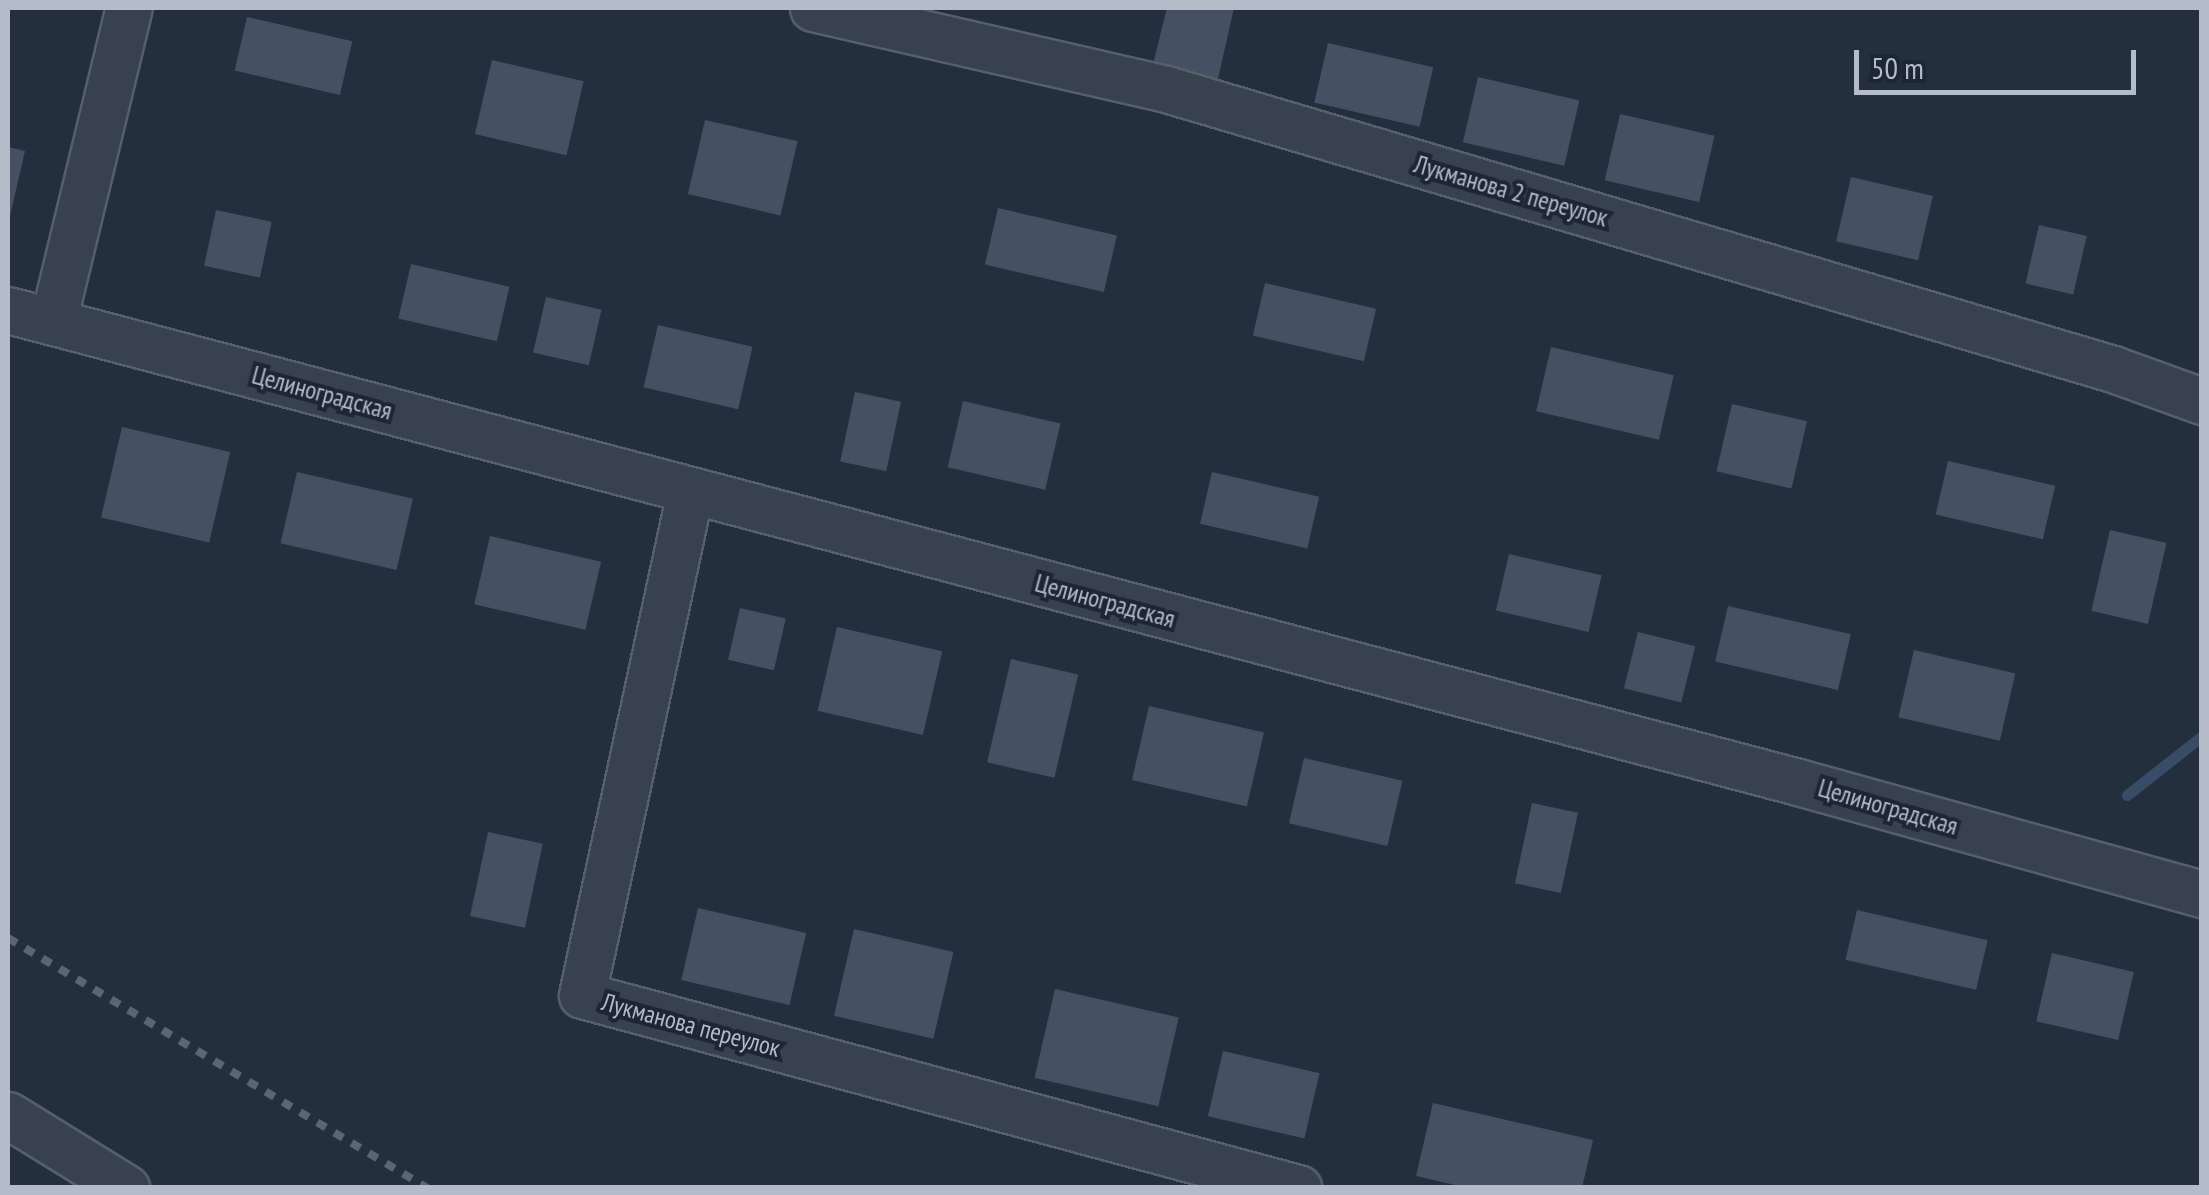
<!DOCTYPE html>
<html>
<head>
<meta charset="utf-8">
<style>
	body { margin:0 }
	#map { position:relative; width:2209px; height:1195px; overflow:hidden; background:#242f3e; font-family:"PT Sans Narrow",sans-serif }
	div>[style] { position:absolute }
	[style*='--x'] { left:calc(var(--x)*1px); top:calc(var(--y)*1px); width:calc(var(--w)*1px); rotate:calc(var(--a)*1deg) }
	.stream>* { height:11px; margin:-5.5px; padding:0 5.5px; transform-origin:5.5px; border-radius:5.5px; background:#394c67 }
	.building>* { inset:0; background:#455162; transform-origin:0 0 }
	.roads { filter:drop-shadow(2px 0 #565f6c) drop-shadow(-2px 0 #565f6c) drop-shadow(0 2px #565f6c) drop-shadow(0 -2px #565f6c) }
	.minor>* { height:45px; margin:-22.5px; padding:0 22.5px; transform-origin:22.5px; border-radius:22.5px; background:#38414e }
	.rail>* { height:8px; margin-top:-4px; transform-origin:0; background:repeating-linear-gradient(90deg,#5a6575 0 10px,transparent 0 20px) }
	span { translate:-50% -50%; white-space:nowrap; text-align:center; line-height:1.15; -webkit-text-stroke:8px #1d2633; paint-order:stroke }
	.street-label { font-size:25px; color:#b4bcc9 }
	.frame { position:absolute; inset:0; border:10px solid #b4bcc9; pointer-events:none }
	.scale { position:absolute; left:1854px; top:50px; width:282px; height:45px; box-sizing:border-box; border:5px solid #b4bcc9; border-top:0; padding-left:12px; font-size:30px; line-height:35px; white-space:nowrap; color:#b4bcc9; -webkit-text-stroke:8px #1d2633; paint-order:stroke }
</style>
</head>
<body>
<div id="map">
	<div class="stream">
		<i style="--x:2127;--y:795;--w:95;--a:-38.2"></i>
	</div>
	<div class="building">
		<i style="clip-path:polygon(1167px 8px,1234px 8px,1218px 79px,1153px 64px)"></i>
		<i style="left:247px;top:17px;width:108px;height:55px;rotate:13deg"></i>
		<i style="left:1328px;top:43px;width:108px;height:61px;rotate:13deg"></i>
		<i style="left:492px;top:60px;width:94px;height:76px;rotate:13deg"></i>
		<i style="left:1478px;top:77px;width:104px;height:67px;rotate:13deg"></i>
		<i style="left:1620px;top:114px;width:97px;height:68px;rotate:13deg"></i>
		<i style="left:705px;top:120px;width:95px;height:76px;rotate:13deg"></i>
		<i style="clip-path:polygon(8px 147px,25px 151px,9px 220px,8px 219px)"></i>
		<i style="left:1851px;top:177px;width:84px;height:66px;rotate:13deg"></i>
		<i style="left:998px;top:208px;width:122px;height:58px;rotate:13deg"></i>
		<i style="left:216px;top:210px;width:57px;height:57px;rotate:12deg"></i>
		<i style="left:2039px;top:225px;width:49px;height:60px;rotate:13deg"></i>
		<i style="left:411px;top:264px;width:101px;height:56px;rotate:13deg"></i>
		<i style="left:1265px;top:283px;width:114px;height:54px;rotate:13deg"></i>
		<i style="left:546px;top:297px;width:57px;height:57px;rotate:13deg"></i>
		<i style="left:658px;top:325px;width:97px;height:64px;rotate:13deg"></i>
		<i style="left:1551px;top:347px;width:126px;height:66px;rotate:13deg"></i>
		<i style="left:855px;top:392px;width:47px;height:71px;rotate:12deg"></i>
		<i style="left:963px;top:401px;width:100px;height:68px;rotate:13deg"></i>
		<i style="left:1732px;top:404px;width:77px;height:69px;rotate:13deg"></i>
		<i style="left:122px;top:427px;width:111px;height:93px;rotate:13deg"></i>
		<i style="left:1948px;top:461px;width:110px;height:55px;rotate:13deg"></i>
		<i style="left:297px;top:472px;width:119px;height:73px;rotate:13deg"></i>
		<i style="left:1212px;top:472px;width:110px;height:53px;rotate:13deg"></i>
		<i style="left:2110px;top:530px;width:58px;height:83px;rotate:13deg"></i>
		<i style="left:490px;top:536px;width:114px;height:70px;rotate:13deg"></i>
		<i style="left:1509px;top:554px;width:95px;height:58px;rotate:13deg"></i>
		<i style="left:1728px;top:606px;width:126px;height:57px;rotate:13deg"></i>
		<i style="left:740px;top:608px;width:47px;height:53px;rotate:13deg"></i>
		<i style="left:837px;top:627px;width:108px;height:86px;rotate:13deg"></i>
		<i style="left:1638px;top:632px;width:59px;height:58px;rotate:14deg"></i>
		<i style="left:1914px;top:650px;width:104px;height:69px;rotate:13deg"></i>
		<i style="left:1011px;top:659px;width:69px;height:106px;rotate:13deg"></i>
		<i style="left:1149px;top:706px;width:118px;height:76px;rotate:13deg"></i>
		<i style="left:1304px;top:758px;width:101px;height:67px;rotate:13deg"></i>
		<i style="left:1532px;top:803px;width:47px;height:82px;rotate:12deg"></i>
		<i style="left:488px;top:832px;width:56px;height:86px;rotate:12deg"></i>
		<i style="left:698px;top:908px;width:111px;height:74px;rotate:13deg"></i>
		<i style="left:1857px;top:910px;width:134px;height:51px;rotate:13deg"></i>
		<i style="left:854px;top:929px;width:102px;height:89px;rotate:13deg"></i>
		<i style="left:2052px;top:953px;width:84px;height:70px;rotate:13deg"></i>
		<i style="left:1055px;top:989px;width:127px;height:91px;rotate:13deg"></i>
		<i style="left:1223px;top:1051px;width:99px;height:67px;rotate:13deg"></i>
		<i style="clip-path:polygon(1433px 1103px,1593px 1140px,1582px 1188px,1468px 1188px,1416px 1176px)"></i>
	</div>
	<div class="roads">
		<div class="minor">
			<i style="--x:813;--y:8;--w:362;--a:12.9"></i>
			<i style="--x:1166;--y:89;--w:988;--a:16.47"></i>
			<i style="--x:2113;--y:369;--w:95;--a:19.8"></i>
			<i style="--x:8;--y:310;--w:1851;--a:14.77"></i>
			<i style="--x:1798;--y:782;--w:419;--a:15.5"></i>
			<i style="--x:53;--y:321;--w:322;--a:-76.4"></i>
			<i style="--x:690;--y:492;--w:514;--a:102.12"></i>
			<i style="--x:582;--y:995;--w:742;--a:15.09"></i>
			<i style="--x:8;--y:1115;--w:139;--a:31.7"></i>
		</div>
	</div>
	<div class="rail">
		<i style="--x:8;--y:938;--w:488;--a:30.8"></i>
	</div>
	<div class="street-label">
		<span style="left:1511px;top:191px;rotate:16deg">Лукманова 2 переулок</span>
		<span style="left:322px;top:393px;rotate:15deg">Целиноградская</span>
		<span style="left:1105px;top:601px;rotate:15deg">Целиноградская</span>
		<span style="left:1888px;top:807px;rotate:16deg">Целиноградская</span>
		<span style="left:691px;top:1025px;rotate:15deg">Лукманова переулок</span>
	</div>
	<div class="frame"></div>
	<div class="scale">50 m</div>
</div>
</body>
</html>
